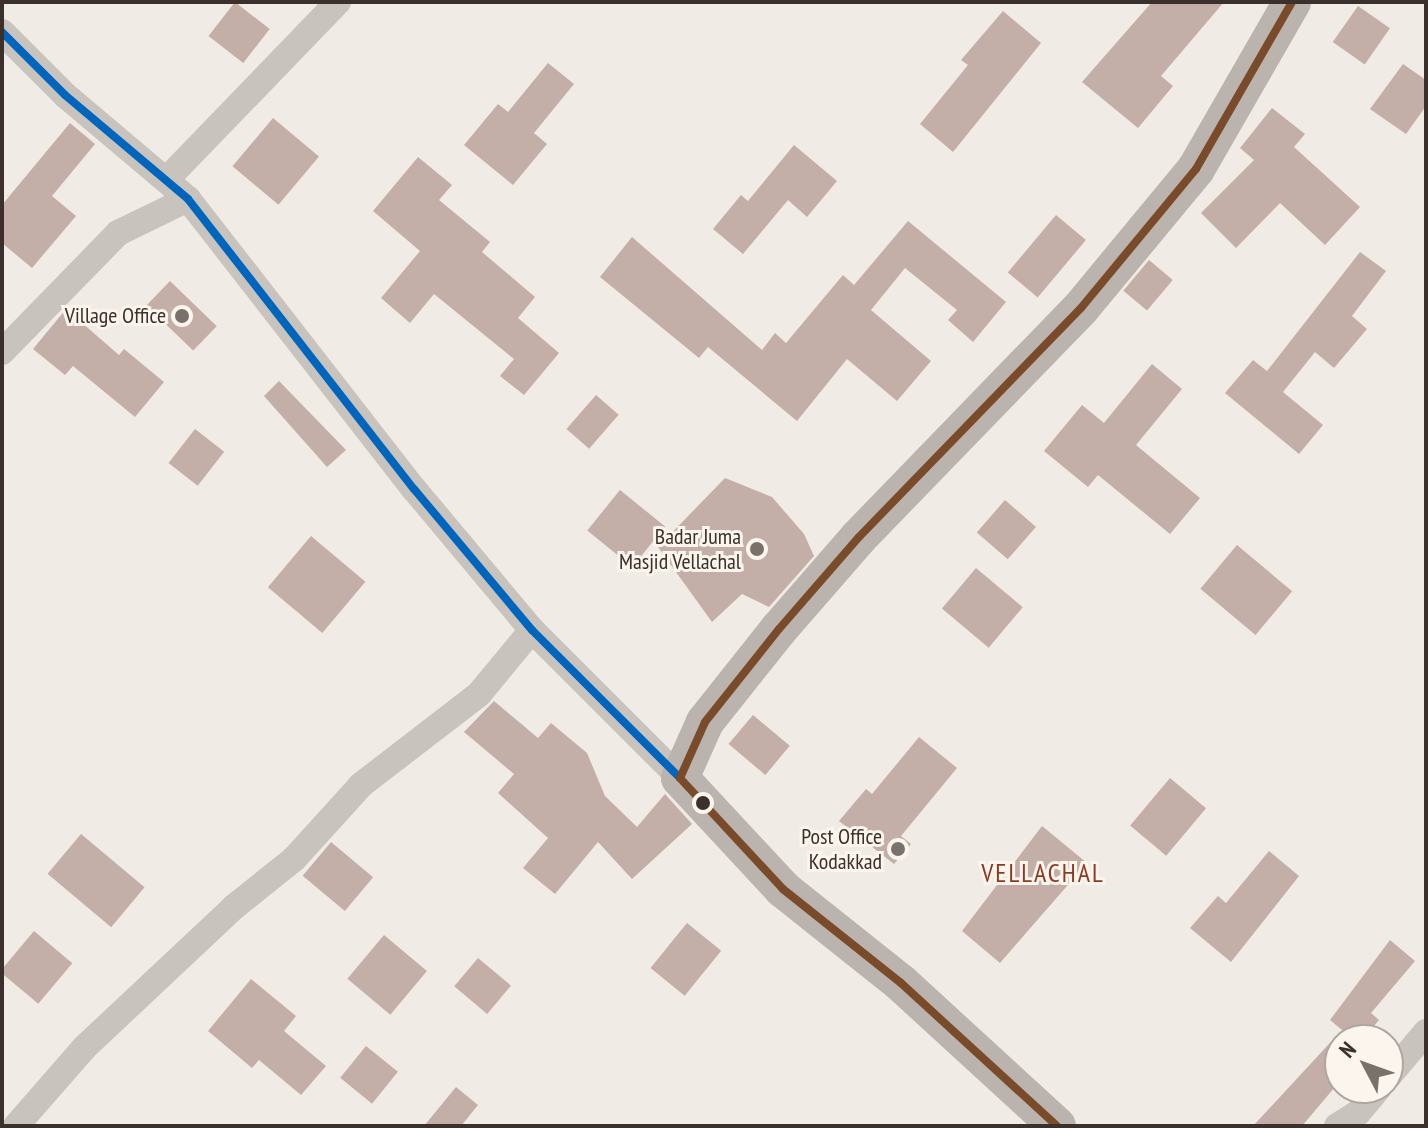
<!DOCTYPE html>
<html>
<head>
<meta charset="utf-8">
<style>
	body { margin:0 }
	#map { position:relative; width:1428px; height:1128px; overflow:hidden; background:#f0ebe5; font-family:"PT Sans Narrow",sans-serif }
	div>[style] { position:absolute }
	[style*='--x'] { left:calc(var(--x)*1px); top:calc(var(--y)*1px); width:calc(var(--w)*1px); rotate:calc(var(--a)*1deg) }
	.building>* { inset:0; background:#c3afa7; transform-origin:0 0 }
	.street>* { height:26px; margin:-13px; padding:0 13px; transform-origin:13px; border-radius:13px; background:#c9c3be }
	.secondary>* { height:38px; margin:-19px; padding:0 19px; transform-origin:19px; border-radius:19px; background:#bab3ae }
	.bus-1>* { height:8px; margin:-4px; padding:0 4px; transform-origin:4px; border-radius:4px; background:#0065bd }
	.bus-2>* { height:8px; margin:-4px; padding:0 4px; transform-origin:4px; border-radius:4px; background:#7a4b2a }
	.dots>* { width:22px; height:22px; translate:-50% -50%; box-sizing:border-box; border:4px solid #fbf5ee; border-radius:50% }
	span { translate:-50% -50%; white-space:nowrap; text-align:center; line-height:1.15; -webkit-text-stroke:6px #fbf5ee; paint-order:stroke }
	.poi-label { font-size:22px; color:#3b302b }
	.right { translate:-100% -50%; text-align:right }
	.quarter-label { font-size:26px; color:#8c3b22; letter-spacing:2px }
	.frame { position:absolute; inset:0; border:4px solid #3b302b; pointer-events:none }
	.north { position:absolute; left:1324px; top:1024px; width:80px; height:80px; box-sizing:border-box; background:#fbf5ee; border:2px solid #aea6a0; border-radius:50%; rotate:311deg; font-size:22px; font-weight:700; line-height:32px; text-align:center; color:#3b302b }
	.north::after { content:''; display:block; margin:auto; width:28px; height:36px; background:#7a716c; clip-path:polygon(50% 0,100% 100%,50% 72%,0 100%) }
</style>
</head>
<body>
<div id="map">
	<div class="building">
		<i style="left:235px;top:2px;width:44px;height:43px;rotate:38deg"></i>
		<i style="clip-path:polygon(1152px 2px,1224px 2px,1161px 76px,1173px 86px,1138px 128px,1082px 82px)"></i>
		<i style="left:1358px;top:6px;width:39px;height:44px;rotate:35deg"></i>
		<i style="clip-path:polygon(1003px 11px,1041px 43px,953px 152px,920px 124px,968px 65px,961px 60px)"></i>
		<i style="clip-path:polygon(548px 63px,574px 84px,534px 133px,547px 144px,513px 185px,464px 145px,498px 104px,508px 112px)"></i>
		<i style="clip-path:polygon(1403px 64px,1426px 80px,1426px 106px,1406px 134px,1370px 109px)"></i>
		<i style="clip-path:polygon(1272px 108px,1305px 134px,1294px 147px,1360px 207px,1325px 245px,1280px 203px,1236px 248px,1201px 213px,1254px 160px,1240px 148px)"></i>
		<i style="left:273px;top:118px;width:60px;height:63px;rotate:40deg"></i>
		<i style="clip-path:polygon(70px 123px,95px 144px,52px 196px,76px 216px,32px 268px,2px 243px,2px 205px)"></i>
		<i style="clip-path:polygon(794px 145px,837px 181px,807px 217px,788px 200px,743px 254px,713px 229px,741px 195px,748px 201px)"></i>
		<i style="clip-path:polygon(418px 157px,452px 185px,439px 200px,490px 242px,482px 252px,535px 297px,518px 318px,559px 353px,524px 395px,500px 376px,514px 359px,434px 294px,410px 323px,381px 298px,420px 251px,373px 211px)"></i>
		<i style="left:1056px;top:215px;width:39px;height:75px;rotate:40deg"></i>
		<i style="clip-path:polygon(908px 221px,1006px 302px,973px 342px,948px 320px,957px 310px,905px 268px,871px 310px,931px 361px,897px 401px,847px 359px,797px 421px,708px 347px,699px 358px,600px 277px,632px 237px,762px 350px,775px 333px,786px 343px,843px 275px,854px 285px)"></i>
		<i style="clip-path:polygon(1360px 252px,1386px 271px,1352px 316px,1367px 329px,1334px 368px,1315px 352px,1283px 392px,1323px 425px,1299px 454px,1225px 393px,1253px 360px,1267px 371px)"></i>
		<i style="left:1149px;top:260px;width:31px;height:40px;rotate:40deg"></i>
		<i style="left:170px;top:281px;width:65px;height:34px;rotate:44deg"></i>
		<i style="clip-path:polygon(66px 309px,119px 355px,124px 349px,164px 382px,135px 417px,73px 366px,65px 375px,33px 349px)"></i>
		<i style="clip-path:polygon(1152px 364px,1182px 389px,1136px 445px,1200px 498px,1170px 534px,1098px 475px,1088px 487px,1044px 451px,1082px 405px,1104px 423px)"></i>
		<i style="clip-path:polygon(279px 381px,346px 450px,327px 467px,264px 396px)"></i>
		<i style="left:596px;top:395px;width:30px;height:45px;rotate:41deg"></i>
		<i style="left:195px;top:429px;width:37px;height:43px;rotate:38deg"></i>
		<i style="clip-path:polygon(725px 478px,772px 497px,804px 534px,814px 556px,769px 607px,742px 594px,712px 622px,658px 547px)"></i>
		<i style="left:620px;top:490px;width:58px;height:52px;rotate:39deg"></i>
		<i style="left:1005px;top:500px;width:41px;height:43px;rotate:41deg"></i>
		<i style="left:311px;top:536px;width:71px;height:67px;rotate:40deg"></i>
		<i style="left:1237px;top:545px;width:72px;height:57px;rotate:40deg"></i>
		<i style="left:976px;top:568px;width:61px;height:53px;rotate:40deg"></i>
		<i style="clip-path:polygon(494px 701px,538px 738px,551px 723px,587px 753px,605px 796px,637px 827px,665px 794px,692px 824px,632px 879px,598px 842px,555px 894px,523px 868px,548px 838px,498px 793px,514px 774px,464px 732px)"></i>
		<i style="left:753px;top:715px;width:48px;height:38px;rotate:40deg"></i>
		<i style="clip-path:polygon(919px 737px,957px 768px,901px 836px,911px 844px,894px 864px,839px 821px,866px 789px,872px 794px)"></i>
		<i style="left:1170px;top:778px;width:47px;height:62px;rotate:40deg"></i>
		<i style="clip-path:polygon(1042px 826px,1087px 863px,1000px 963px,962px 931px)"></i>
		<i style="left:81px;top:834px;width:83px;height:52px;rotate:40deg"></i>
		<i style="left:331px;top:842px;width:55px;height:44px;rotate:40deg"></i>
		<i style="clip-path:polygon(1269px 851px,1299px 876px,1231px 962px,1190px 928px,1218px 896px,1226px 903px)"></i>
		<i style="left:687px;top:923px;width:44px;height:58px;rotate:39deg"></i>
		<i style="left:34px;top:931px;width:50px;height:53px;rotate:40deg"></i>
		<i style="left:384px;top:935px;width:56px;height:57px;rotate:40deg"></i>
		<i style="clip-path:polygon(1390px 940px,1415px 961px,1371px 1013px,1379px 1020px,1362px 1040px,1354px 1040px,1330px 1020px)"></i>
		<i style="left:478px;top:958px;width:43px;height:37px;rotate:40deg"></i>
		<i style="clip-path:polygon(251px 979px,296px 1016px,284px 1031px,326px 1066px,301px 1095px,259px 1060px,252px 1068px,208px 1031px)"></i>
		<i style="clip-path:polygon(1340px 1032px,1340px 1081px,1302px 1126px,1253px 1126px)"></i>
		<i style="left:366px;top:1046px;width:41px;height:41px;rotate:39deg"></i>
		<i style="clip-path:polygon(456px 1087px,478px 1105px,461px 1126px,424px 1126px)"></i>
	</div>
	<div class="street">
		<i style="--x:2;--y:32;--w:89;--a:45"></i>
		<i style="--x:65;--y:95;--w:161;--a:40.2"></i>
		<i style="--x:188;--y:199;--w:368;--a:52.1"></i>
		<i style="--x:414;--y:489;--w:184;--a:50.1"></i>
		<i style="--x:532;--y:630;--w:209;--a:45"></i>
		<i style="--x:168;--y:178;--w:245;--a:-46"></i>
		<i style="--x:2;--y:352;--w:166;--a:-45.7"></i>
		<i style="--x:118;--y:233;--w:78;--a:-25.9"></i>
		<i style="--x:1388;--y:1077;--w:59;--a:-49.8"></i>
		<i style="--x:16;--y:1126;--w:105;--a:-48.9"></i>
		<i style="--x:85;--y:1047;--w:204;--a:-43.2"></i>
		<i style="--x:234;--y:907;--w:77;--a:-38.7"></i>
		<i style="--x:294;--y:859;--w:100;--a:-47.8"></i>
		<i style="--x:361;--y:785;--w:149;--a:-37.6"></i>
		<i style="--x:479;--y:694;--w:83;--a:-50.4"></i>
		<i style="--x:1337;--y:1126;--w:25;--a:-32"></i>
		<i style="--x:1358;--y:1113;--w:33;--a:-50"></i>
	</div>
	<div class="secondary">
		<i style="--x:1057;--y:1126;--w:212;--a:-137.5"></i>
		<i style="--x:901;--y:983;--w:151;--a:-141.5"></i>
		<i style="--x:783;--y:889;--w:151;--a:-132.9"></i>
		<i style="--x:680;--y:778;--w:61;--a:-65.9"></i>
		<i style="--x:705;--y:722;--w:119;--a:-51.5"></i>
		<i style="--x:779;--y:629;--w:122;--a:-49"></i>
		<i style="--x:859;--y:537;--w:319;--a:-45.9"></i>
		<i style="--x:1081;--y:308;--w:180;--a:-50.4"></i>
		<i style="--x:1196;--y:169;--w:193;--a:-60.1"></i>
	</div>
	<div class="bus-1">
		<i style="--x:2;--y:32;--w:89;--a:45"></i>
		<i style="--x:65;--y:95;--w:161;--a:40.2"></i>
		<i style="--x:188;--y:199;--w:368;--a:52.1"></i>
		<i style="--x:414;--y:489;--w:184;--a:50.1"></i>
		<i style="--x:532;--y:630;--w:209;--a:45"></i>
	</div>
	<div class="bus-2">
		<i style="--x:1057;--y:1126;--w:212;--a:-137.5"></i>
		<i style="--x:901;--y:983;--w:151;--a:-141.5"></i>
		<i style="--x:783;--y:889;--w:151;--a:-132.9"></i>
		<i style="--x:680;--y:778;--w:61;--a:-65.9"></i>
		<i style="--x:705;--y:722;--w:119;--a:-51.5"></i>
		<i style="--x:779;--y:629;--w:122;--a:-49"></i>
		<i style="--x:859;--y:537;--w:319;--a:-45.9"></i>
		<i style="--x:1081;--y:308;--w:180;--a:-50.4"></i>
		<i style="--x:1196;--y:169;--w:193;--a:-60.1"></i>
	</div>
	<div class="dots">
		<i style="left:182px;top:316px;background:#7a716c"></i>
		<i style="left:757px;top:549px;background:#7a716c"></i>
		<i style="left:703px;top:803px;background:#3b302b"></i>
		<i style="left:898px;top:849px;background:#7a716c"></i>
	</div>
	<div class="poi-label">
		<span class="right" style="left:166px;top:316px">Village Office</span>
		<span class="right" style="left:741px;top:549px">Badar Juma<br>Masjid Vellachal</span>
		<span class="right" style="left:882px;top:849px">Post Office<br>Kodakkad</span>
	</div>
	<div class="quarter-label">
		<span style="left:1043px;top:873px">VELLACHAL</span>
	</div>
	<div class="frame"></div>
	<div class="north">N</div>
</div>
</body>
</html>
